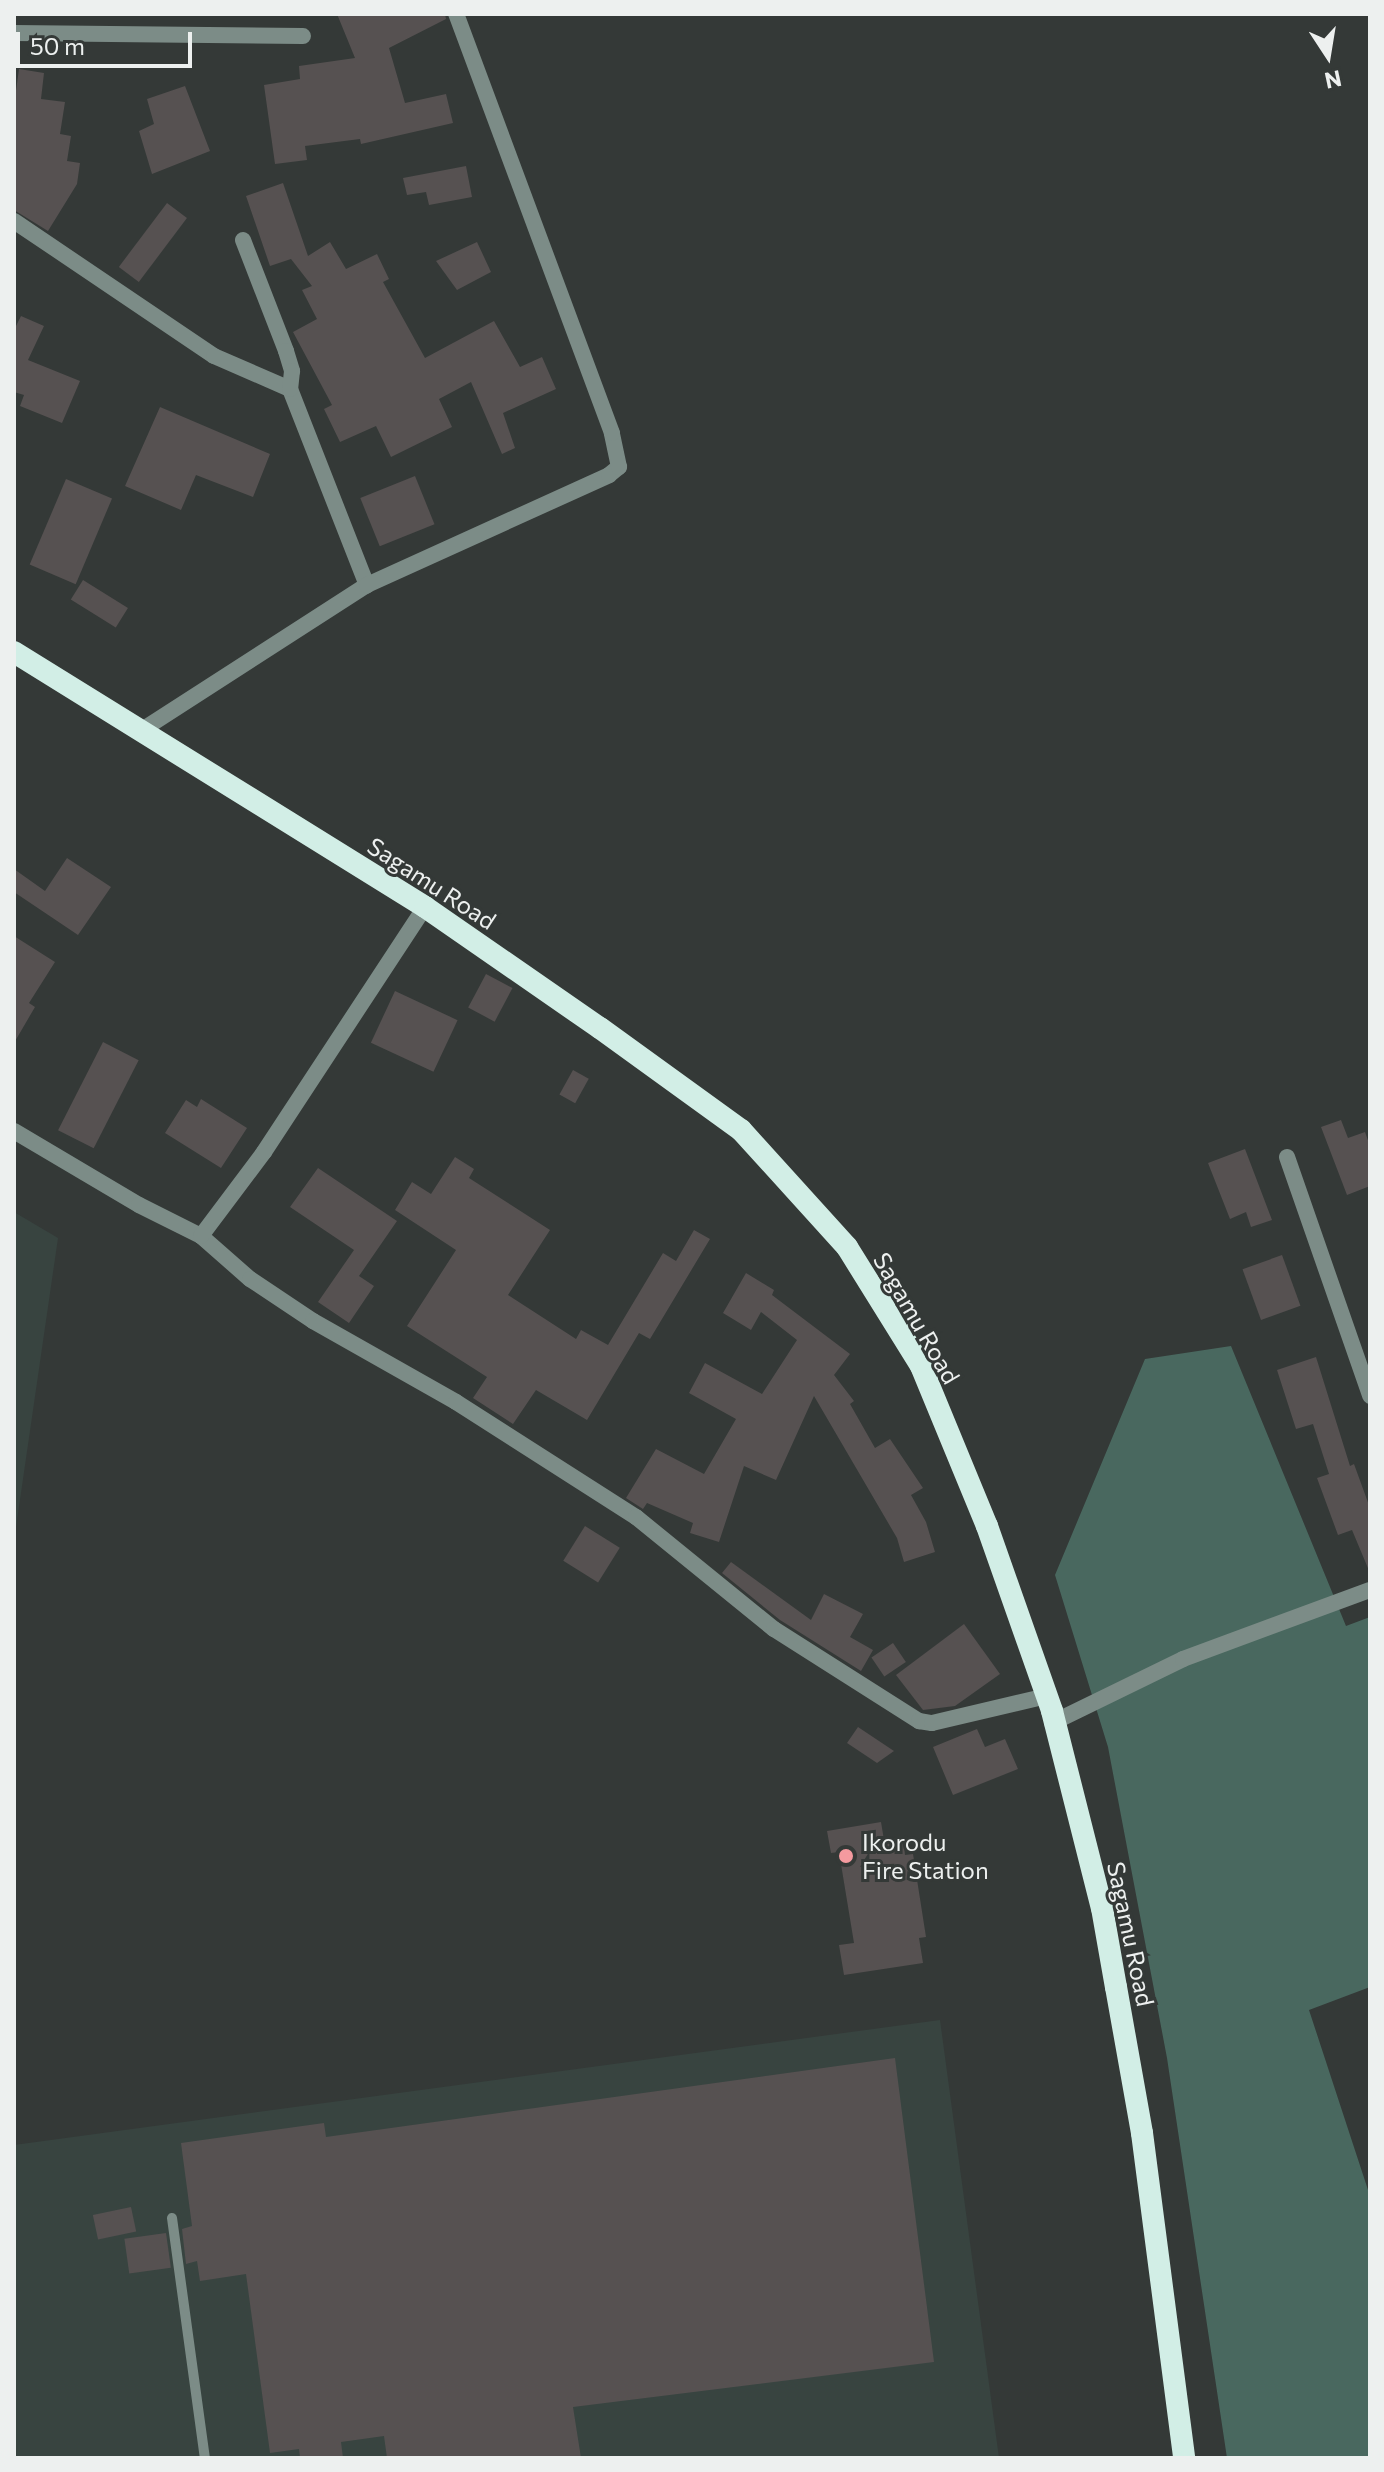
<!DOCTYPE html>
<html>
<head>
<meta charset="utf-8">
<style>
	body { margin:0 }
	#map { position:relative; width:1384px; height:2472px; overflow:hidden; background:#343937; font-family:Commissioner,sans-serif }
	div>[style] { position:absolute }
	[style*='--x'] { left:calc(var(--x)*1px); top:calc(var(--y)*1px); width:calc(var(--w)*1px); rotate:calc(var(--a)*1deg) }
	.built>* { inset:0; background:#384440 }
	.green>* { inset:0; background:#49685f }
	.building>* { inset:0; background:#565151; transform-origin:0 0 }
	.service>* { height:10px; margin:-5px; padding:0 5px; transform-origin:5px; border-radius:5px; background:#7c8c87 }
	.minor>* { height:16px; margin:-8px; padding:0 8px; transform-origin:8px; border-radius:8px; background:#7c8c87 }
	.trunk>* { height:22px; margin:-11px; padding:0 11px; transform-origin:11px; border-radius:11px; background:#d2eee6 }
	.dots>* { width:22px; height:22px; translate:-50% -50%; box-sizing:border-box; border:4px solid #343937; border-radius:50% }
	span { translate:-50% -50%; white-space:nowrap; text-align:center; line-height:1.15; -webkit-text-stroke:6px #343937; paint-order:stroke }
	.street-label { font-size:24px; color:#edf0ef }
	.poi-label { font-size:24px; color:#edf0ef }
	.left { translate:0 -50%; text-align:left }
	.frame { position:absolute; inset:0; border:16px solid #edf0ef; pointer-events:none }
	.north { position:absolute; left:1288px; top:16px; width:80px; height:80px; -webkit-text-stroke:6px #343937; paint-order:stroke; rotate:168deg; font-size:22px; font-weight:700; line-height:32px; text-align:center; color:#edf0ef }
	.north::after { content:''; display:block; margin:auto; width:28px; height:36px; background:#edf0ef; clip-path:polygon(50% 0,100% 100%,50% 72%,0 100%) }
	.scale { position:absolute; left:16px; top:32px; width:176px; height:36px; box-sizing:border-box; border:4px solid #edf0ef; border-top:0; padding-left:10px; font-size:24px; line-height:28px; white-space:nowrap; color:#edf0ef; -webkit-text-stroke:6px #343937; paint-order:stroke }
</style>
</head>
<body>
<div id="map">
	<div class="built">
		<i style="clip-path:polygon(14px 1212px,58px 1238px,14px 1541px)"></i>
		<i style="clip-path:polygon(940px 2020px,999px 2458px,14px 2458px,14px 2145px)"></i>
	</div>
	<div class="green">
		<i style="clip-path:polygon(1231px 1346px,1346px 1626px,1370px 1617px,1370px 1987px,1309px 2010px,1370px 2196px,1370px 2458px,1227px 2458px,1167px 2058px,1108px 1747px,1055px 1575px,1145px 1359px)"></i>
	</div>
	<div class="building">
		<i style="clip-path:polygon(337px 14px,445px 14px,446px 19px,389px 48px,405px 103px,446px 94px,453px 123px,361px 144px,360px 139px,305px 146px,307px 160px,275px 164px,264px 85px,300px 79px,299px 66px,355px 58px)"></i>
		<i style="clip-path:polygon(19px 69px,44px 73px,41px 99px,65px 102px,60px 134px,71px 136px,67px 161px,80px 163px,77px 184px,48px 231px,14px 210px,14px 105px)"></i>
		<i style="clip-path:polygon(185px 86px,210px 151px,152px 174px,139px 131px,154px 124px,147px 99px)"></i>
		<i style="clip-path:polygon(466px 166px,472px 197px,429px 205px,426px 192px,407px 195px,403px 178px)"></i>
		<i style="clip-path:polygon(283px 183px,308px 256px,330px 242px,346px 269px,377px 254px,389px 279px,383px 282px,425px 358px,494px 321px,520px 367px,542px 357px,556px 389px,503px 413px,515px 448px,502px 454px,471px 382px,439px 399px,452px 427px,391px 457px,376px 426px,340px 442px,324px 409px,332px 405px,293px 332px,317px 319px,302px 290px,312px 286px,291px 259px,270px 266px,246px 196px)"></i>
		<i style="left:167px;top:203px;width:25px;height:80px;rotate:37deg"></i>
		<i style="clip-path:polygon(477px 242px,491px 272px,457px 290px,436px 261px)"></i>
		<i style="clip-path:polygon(21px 316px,44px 326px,28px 360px,80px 381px,62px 423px,20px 406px,24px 395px,14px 392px,14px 330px)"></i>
		<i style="clip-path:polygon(160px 407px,270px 454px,253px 497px,196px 475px,181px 510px,125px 486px)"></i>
		<i style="left:415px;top:476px;width:52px;height:59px;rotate:68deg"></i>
		<i style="left:66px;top:479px;width:50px;height:93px;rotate:23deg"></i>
		<i style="left:83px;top:580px;width:53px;height:23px;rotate:32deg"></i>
		<i style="clip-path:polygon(67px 858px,111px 887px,78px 935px,14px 892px,14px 869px,45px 891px)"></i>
		<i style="clip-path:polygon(14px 936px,55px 962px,29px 1003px,35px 1007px,14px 1043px)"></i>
		<i style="left:486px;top:974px;width:30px;height:38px;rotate:28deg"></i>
		<i style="left:395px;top:991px;width:69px;height:57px;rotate:25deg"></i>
		<i style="left:103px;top:1042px;width:40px;height:99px;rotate:27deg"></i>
		<i style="left:573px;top:1070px;width:18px;height:28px;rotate:29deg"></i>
		<i style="clip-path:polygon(201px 1099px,247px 1128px,221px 1168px,165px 1133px,186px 1100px,197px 1107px)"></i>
		<i style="clip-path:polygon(1341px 1120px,1348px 1138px,1365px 1132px,1370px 1146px,1370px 1186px,1347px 1195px,1321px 1127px)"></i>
		<i style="clip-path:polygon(1245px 1149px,1272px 1220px,1251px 1227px,1246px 1212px,1230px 1219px,1208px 1163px)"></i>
		<i style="clip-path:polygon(455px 1157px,474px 1169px,469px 1178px,550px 1230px,508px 1295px,576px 1339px,581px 1330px,608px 1345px,663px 1253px,676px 1261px,694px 1230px,710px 1239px,650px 1339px,639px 1333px,587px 1420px,536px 1390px,513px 1424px,473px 1398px,487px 1377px,407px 1326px,456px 1250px,395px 1210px,412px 1182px,431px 1194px)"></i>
		<i style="clip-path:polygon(318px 1168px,397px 1221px,359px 1276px,374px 1286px,349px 1323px,318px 1302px,354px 1250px,290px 1207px)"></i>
		<i style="left:1282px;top:1255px;width:54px;height:42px;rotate:70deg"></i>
		<i style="clip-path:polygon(746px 1273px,774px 1290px,772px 1295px,850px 1354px,834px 1375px,854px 1401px,850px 1404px,875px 1448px,890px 1439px,923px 1488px,911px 1495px,926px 1522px,935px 1552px,904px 1562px,897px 1538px,814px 1396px,776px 1480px,744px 1466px,719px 1542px,690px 1533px,693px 1523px,647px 1503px,643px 1509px,626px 1498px,656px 1449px,704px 1474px,736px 1419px,689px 1393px,705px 1363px,762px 1394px,797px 1340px,761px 1312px,751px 1330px,723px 1313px)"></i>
		<i style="clip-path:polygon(1316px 1357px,1350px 1466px,1354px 1464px,1370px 1508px,1370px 1573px,1352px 1530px,1338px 1535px,1317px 1478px,1329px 1474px,1313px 1424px,1296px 1429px,1277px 1370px)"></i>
		<i style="left:585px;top:1526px;width:41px;height:41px;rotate:32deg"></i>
		<i style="clip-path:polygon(731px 1562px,811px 1620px,824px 1594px,863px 1614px,850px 1637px,873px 1650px,861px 1671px,780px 1620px,722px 1573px)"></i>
		<i style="clip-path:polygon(964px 1624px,1000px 1674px,955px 1706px,923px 1710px,896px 1675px)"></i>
		<i style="left:893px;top:1643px;width:23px;height:26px;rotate:56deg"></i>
		<i style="clip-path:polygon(858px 1727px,894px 1751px,877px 1763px,847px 1743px)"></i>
		<i style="clip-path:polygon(977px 1729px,985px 1747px,1005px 1739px,1018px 1769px,953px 1795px,933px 1747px)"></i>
		<i style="clip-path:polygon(881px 1822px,884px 1840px,903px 1837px,905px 1855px,913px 1854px,926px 1937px,919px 1938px,923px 1963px,844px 1975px,839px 1945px,854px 1943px,839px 1852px,831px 1853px,827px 1831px)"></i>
		<i style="clip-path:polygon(895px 2058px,934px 2362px,573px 2407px,581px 2458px,387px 2458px,384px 2436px,341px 2442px,343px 2458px,300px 2458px,299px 2449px,270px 2453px,246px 2274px,200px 2281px,197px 2261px,186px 2264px,182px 2229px,192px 2226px,181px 2143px,324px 2123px,326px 2137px)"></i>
		<i style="left:131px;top:2207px;width:25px;height:39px;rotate:78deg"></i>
		<i style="left:166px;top:2233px;width:35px;height:42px;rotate:82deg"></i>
	</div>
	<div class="service">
		<i style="--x:172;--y:2218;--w:242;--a:82.2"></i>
	</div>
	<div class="minor">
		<i style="--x:14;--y:33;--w:289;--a:0.6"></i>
		<i style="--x:14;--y:221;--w:241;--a:34"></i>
		<i style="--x:214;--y:356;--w:83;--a:23.5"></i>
		<i style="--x:290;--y:389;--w:211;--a:68.6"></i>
		<i style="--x:243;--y:240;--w:119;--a:68.8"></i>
		<i style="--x:286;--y:351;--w:21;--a:73"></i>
		<i style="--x:292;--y:371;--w:18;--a:96"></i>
		<i style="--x:142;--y:730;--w:268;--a:-32.8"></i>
		<i style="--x:367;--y:585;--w:266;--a:-24.4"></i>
		<i style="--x:609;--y:475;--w:13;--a:-39"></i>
		<i style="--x:619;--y:467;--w:35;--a:-102"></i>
		<i style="--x:612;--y:433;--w:447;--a:-110.4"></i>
		<i style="--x:14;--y:1131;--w:145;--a:30.6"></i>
		<i style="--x:139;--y:1205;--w:69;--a:26.6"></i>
		<i style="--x:201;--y:1236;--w:65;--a:41.3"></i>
		<i style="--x:250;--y:1279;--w:76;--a:33.7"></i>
		<i style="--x:313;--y:1321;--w:164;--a:29.5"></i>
		<i style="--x:456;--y:1402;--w:214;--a:32.6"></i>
		<i style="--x:636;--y:1517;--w:178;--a:39.1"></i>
		<i style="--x:774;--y:1629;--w:172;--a:32.4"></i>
		<i style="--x:919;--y:1721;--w:13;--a:9"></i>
		<i style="--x:932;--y:1723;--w:118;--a:-13.2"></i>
		<i style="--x:1287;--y:1157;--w:253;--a:70.8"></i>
		<i style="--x:201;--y:1236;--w:105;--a:-53.1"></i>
		<i style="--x:264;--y:1152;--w:293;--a:-56.7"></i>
		<i style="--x:1052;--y:1723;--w:146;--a:-26"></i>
		<i style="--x:1183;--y:1659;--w:199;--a:-20.3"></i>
	</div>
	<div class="trunk">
		<i style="--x:14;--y:652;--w:484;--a:31.8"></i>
		<i style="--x:425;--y:907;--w:213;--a:34.7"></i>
		<i style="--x:600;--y:1028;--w:174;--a:35.9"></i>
		<i style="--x:741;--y:1130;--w:158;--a:47.8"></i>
		<i style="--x:847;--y:1247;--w:140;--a:58.1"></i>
		<i style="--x:921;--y:1366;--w:173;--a:67.6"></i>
		<i style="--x:987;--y:1526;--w:196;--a:70.6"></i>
		<i style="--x:1052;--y:1711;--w:203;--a:75.8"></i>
		<i style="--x:1102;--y:1908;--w:80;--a:80"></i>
		<i style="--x:1116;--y:1987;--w:148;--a:79.9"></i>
		<i style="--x:1142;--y:2133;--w:328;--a:82.6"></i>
	</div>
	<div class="dots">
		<i style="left:846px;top:1856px;background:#f49a9f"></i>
	</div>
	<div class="street-label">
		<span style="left:432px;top:883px;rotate:33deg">Sagamu Road</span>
		<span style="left:917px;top:1318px;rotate:60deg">Sagamu Road</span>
		<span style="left:1131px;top:1934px;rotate:78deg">Sagamu Road</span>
	</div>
	<div class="poi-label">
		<span class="left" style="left:862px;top:1856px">Ikorodu<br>Fire Station</span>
	</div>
	<div class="frame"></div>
	<div class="north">N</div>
	<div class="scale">50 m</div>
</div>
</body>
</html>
